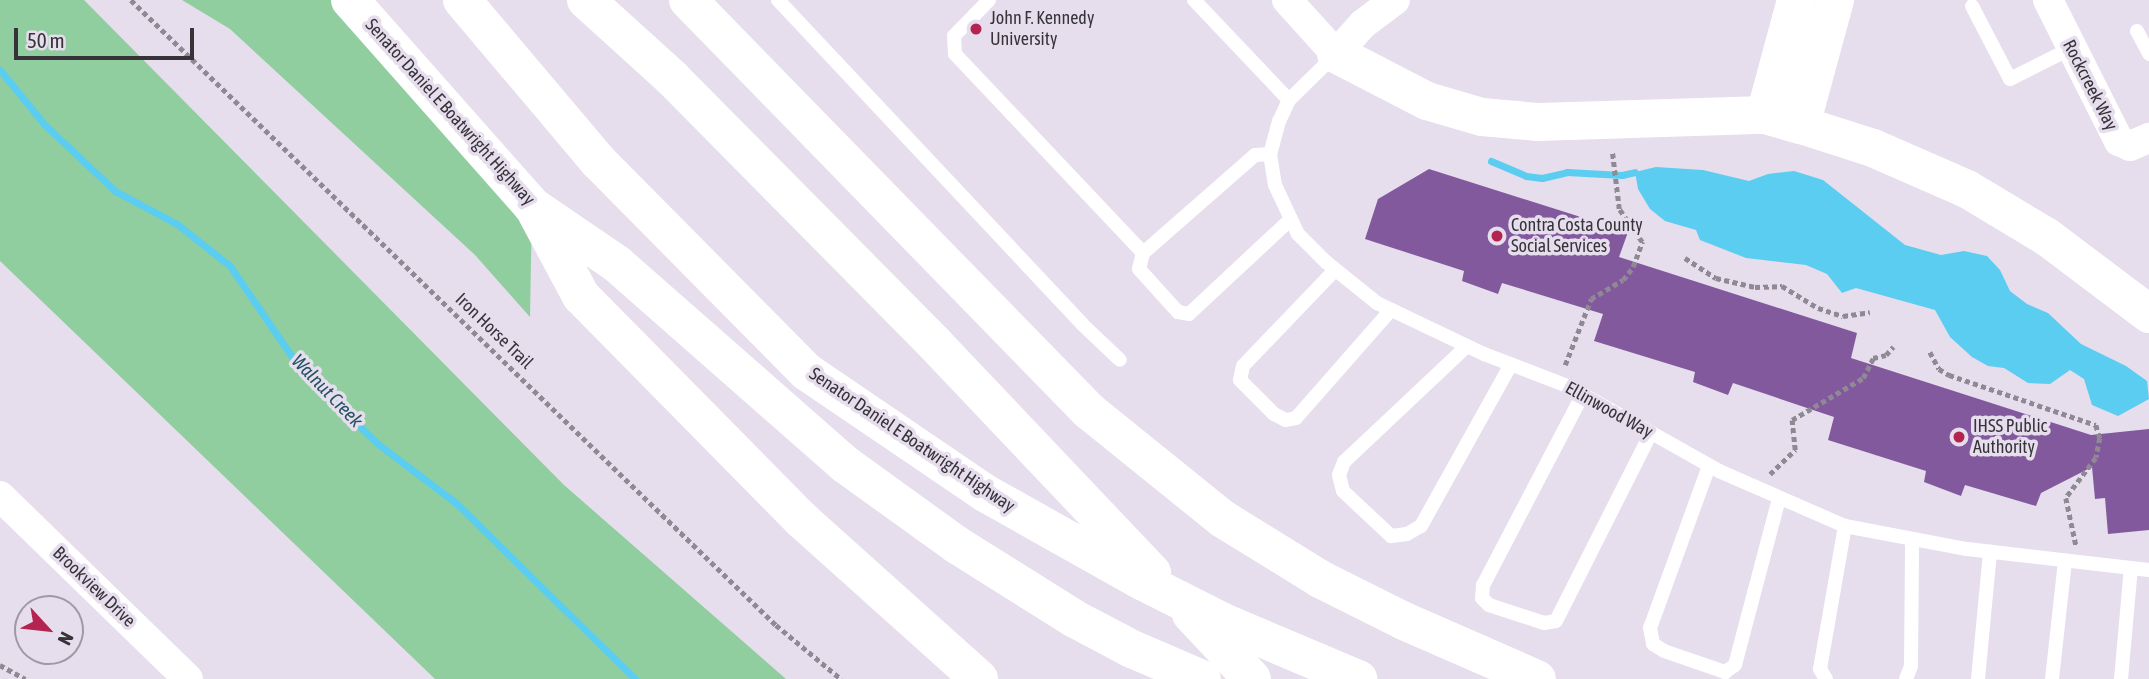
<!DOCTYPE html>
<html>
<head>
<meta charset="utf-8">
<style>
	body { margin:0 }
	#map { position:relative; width:2149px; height:679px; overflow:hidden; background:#e6dded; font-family:"Asap Condensed",sans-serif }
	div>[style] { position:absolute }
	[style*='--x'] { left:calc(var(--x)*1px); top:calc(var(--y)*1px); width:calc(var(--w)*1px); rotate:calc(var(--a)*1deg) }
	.green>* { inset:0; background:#91ce9f }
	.water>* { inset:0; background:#5bcdf1 }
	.stream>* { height:7px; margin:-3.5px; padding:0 3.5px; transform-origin:3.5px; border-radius:3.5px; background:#5bcdf1 }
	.building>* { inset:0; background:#83599e }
	.path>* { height:4.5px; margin-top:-2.25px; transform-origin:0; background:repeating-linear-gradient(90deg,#8f8994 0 5px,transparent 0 8.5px) }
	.lane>* { height:14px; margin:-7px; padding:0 7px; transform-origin:7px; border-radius:7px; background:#fff }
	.street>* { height:30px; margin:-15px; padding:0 15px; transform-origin:15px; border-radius:15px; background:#fff }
	.secondary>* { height:38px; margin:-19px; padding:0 19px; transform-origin:19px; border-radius:19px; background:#fff }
	.highway>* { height:38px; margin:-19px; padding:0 19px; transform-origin:19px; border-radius:19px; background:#fff }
	.dots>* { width:19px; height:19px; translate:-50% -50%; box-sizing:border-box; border:4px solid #e6dded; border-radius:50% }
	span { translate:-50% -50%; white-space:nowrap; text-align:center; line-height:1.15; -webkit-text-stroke:7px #e6dded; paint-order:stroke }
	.poi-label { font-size:18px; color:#363339 }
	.left { translate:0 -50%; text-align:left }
	.street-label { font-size:18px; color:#363339 }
	.water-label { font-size:19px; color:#225362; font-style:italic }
	.north { position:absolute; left:14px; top:595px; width:70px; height:70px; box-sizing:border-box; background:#e6dded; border:2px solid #a099a5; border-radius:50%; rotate:117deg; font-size:19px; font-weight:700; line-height:28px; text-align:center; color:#363339 }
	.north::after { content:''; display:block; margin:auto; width:24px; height:32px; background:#b42451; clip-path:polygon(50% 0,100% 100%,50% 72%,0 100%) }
	.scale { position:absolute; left:14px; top:28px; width:180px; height:32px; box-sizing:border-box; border:4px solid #363339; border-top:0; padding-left:9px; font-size:21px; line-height:24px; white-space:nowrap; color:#363339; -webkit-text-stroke:5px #e6dded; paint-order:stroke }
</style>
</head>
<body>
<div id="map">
	<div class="green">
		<i style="clip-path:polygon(0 0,84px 0,564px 485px,786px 679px,435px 679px,0 261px)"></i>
		<i style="clip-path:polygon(182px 0,350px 0,532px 206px,530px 317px,475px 255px,230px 29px)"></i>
	</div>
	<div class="water">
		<i style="clip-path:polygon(1656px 167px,1703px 170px,1749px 181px,1768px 174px,1794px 171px,1823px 180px,1905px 245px,1941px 255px,1964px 251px,1987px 256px,2000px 270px,2010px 291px,2027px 304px,2048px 313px,2081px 344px,2126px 366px,2147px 381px,2149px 399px,2118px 416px,2092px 405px,2084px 379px,2070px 370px,2050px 384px,2028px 383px,2004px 368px,1988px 366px,1972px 357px,1950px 337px,1935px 310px,1856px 288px,1842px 293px,1827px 274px,1806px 265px,1746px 258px,1700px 240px,1696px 230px,1665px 221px,1650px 209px,1638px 189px,1635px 172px)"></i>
	</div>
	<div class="stream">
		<i style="--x:0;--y:70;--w:70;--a:50.8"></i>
		<i style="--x:44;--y:124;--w:98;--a:43.3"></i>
		<i style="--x:115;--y:191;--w:70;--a:28"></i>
		<i style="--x:177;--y:224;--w:68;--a:38.4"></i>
		<i style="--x:230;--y:266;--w:126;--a:55.7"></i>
		<i style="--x:301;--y:370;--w:107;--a:43.9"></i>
		<i style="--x:378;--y:444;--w:98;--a:37.1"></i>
		<i style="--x:456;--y:503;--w:251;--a:44.5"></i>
		<i style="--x:1491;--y:161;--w:38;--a:23"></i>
		<i style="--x:1526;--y:176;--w:16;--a:7"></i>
		<i style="--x:1542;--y:178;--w:26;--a:-13"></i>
		<i style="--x:1567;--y:172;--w:55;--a:3.1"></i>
		<i style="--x:1622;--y:175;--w:13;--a:-13"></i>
	</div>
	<div class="building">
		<i style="clip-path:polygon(1429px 169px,1628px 232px,1619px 257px,1857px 333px,1851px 358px,2091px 435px,2149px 429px,2149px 530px,2108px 534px,2105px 498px,2095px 499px,2092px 467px,2041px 493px,2036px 506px,1965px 485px,1961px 496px,1924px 482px,1926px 471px,1828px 440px,1834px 417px,1733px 383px,1728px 395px,1693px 382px,1695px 372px,1594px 341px,1603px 314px,1502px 283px,1498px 294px,1462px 281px,1464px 271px,1365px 239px,1378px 199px)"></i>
	</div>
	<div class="path">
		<i style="--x:131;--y:0;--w:898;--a:44.1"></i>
		<i style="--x:776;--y:625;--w:85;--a:39.7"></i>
		<i style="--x:1685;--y:258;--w:37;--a:33"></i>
		<i style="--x:1716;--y:278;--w:40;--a:13"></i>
		<i style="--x:1755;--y:287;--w:27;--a:-2"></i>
		<i style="--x:1782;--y:286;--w:42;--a:31.4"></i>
		<i style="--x:1818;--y:308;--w:26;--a:18"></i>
		<i style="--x:1843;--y:316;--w:27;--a:-8"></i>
		<i style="--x:1930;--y:352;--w:19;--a:62"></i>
		<i style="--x:1939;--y:369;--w:12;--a:31"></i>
		<i style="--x:1949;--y:375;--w:155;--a:18.8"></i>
		<i style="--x:2096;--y:425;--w:14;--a:73"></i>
		<i style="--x:2100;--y:438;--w:20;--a:101"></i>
		<i style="--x:2096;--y:458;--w:50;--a:126.9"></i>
		<i style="--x:2066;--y:498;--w:48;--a:78"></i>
		<i style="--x:1565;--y:365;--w:71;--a:-68.5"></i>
		<i style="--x:1591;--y:299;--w:37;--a:-31"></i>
		<i style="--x:1623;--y:280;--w:16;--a:-52"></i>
		<i style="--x:1633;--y:267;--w:27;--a:-70"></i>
		<i style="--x:1642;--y:242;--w:40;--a:-124.9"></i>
		<i style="--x:1619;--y:209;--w:59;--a:-96.8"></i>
		<i style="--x:1770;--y:474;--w:35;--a:-44"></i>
		<i style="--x:1795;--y:450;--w:30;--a:-96"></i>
		<i style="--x:1792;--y:420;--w:82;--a:-30.6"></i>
		<i style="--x:1863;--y:378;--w:22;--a:-63"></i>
		<i style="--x:1873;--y:358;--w:13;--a:-13"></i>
		<i style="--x:1886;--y:355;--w:11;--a:-49"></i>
		<i style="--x:0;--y:665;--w:29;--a:29"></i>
	</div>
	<div class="lane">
		<i style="--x:778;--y:0;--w:444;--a:46.8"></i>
		<i style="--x:1082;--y:324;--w:52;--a:43.5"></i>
		<i style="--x:989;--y:0;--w:50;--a:134.2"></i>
		<i style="--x:954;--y:36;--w:18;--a:87"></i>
		<i style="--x:955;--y:54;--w:274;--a:46.6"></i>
		<i style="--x:1194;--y:0;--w:138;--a:46.5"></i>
		<i style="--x:1972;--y:6;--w:82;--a:62.5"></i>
		<i style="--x:2010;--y:79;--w:69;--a:-26.6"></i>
		<i style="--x:2137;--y:31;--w:26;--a:62"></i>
		<i style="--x:1335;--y:55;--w:64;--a:135.6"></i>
		<i style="--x:1289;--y:100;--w:23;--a:115"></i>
		<i style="--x:1279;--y:121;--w:34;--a:105"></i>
		<i style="--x:1270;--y:154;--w:31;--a:81"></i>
		<i style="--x:1275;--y:185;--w:54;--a:64.9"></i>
		<i style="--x:1298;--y:234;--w:40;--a:45"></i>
		<i style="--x:1326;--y:262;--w:65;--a:38.8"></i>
		<i style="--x:1377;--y:303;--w:119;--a:25.5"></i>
		<i style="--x:1484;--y:354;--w:92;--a:21"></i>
		<i style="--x:1570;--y:387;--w:171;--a:29.4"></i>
		<i style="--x:1719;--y:471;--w:137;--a:23.6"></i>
		<i style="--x:1845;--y:526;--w:124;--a:10.7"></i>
		<i style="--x:1967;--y:549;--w:183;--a:6.6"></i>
		<i style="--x:1270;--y:154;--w:15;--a:176"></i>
		<i style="--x:1255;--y:155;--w:149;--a:138.8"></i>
		<i style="--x:1143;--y:253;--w:16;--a:104"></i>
		<i style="--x:1139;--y:269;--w:58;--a:47.8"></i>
		<i style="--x:1178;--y:312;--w:11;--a:10"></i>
		<i style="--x:1189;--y:314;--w:139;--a:-43"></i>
		<i style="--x:1335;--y:270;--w:133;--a:133.8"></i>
		<i style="--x:1243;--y:366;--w:14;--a:102"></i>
		<i style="--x:1240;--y:380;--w:48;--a:45"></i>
		<i style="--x:1274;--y:414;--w:13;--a:27"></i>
		<i style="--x:1286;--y:420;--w:10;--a:-11"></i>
		<i style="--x:1296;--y:418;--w:144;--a:-48.7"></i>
		<i style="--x:1467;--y:346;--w:169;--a:136.7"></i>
		<i style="--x:1344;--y:462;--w:14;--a:111"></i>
		<i style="--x:1339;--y:475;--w:16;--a:76"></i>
		<i style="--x:1343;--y:491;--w:66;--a:43.2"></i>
		<i style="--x:1391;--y:536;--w:16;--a:-7"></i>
		<i style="--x:1407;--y:534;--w:16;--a:-30"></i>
		<i style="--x:1421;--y:526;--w:185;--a:-60.9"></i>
		<i style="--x:1583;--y:394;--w:216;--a:117.6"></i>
		<i style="--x:1483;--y:585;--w:13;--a:94"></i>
		<i style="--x:1482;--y:598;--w:10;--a:45"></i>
		<i style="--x:1489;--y:605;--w:58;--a:18.1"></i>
		<i style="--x:1544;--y:623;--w:12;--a:-9"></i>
		<i style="--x:1556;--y:621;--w:211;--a:-63.2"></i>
		<i style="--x:1709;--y:466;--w:172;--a:110"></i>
		<i style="--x:1650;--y:628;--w:16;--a:79"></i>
		<i style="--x:1653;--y:644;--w:13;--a:32"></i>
		<i style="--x:1664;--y:651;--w:65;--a:19"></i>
		<i style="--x:1725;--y:672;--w:12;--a:-35"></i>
		<i style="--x:1735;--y:665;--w:172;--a:-75.2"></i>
		<i style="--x:1826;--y:679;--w:12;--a:-121"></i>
		<i style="--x:1820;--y:669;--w:145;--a:-80.1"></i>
		<i style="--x:1906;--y:679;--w:14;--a:-69"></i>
		<i style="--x:1911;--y:666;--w:126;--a:-89.5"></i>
		<i style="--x:1978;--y:679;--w:128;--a:-84.6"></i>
		<i style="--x:2052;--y:679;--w:119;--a:-83.7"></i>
		<i style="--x:2121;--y:679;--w:111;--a:-84.9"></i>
	</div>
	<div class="street">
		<i style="--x:1287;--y:0;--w:73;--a:47.8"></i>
		<i style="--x:1336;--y:54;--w:40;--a:-48"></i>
		<i style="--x:1363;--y:24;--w:40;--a:-37"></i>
		<i style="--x:2048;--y:0;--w:158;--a:63.3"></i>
		<i style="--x:2119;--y:141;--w:12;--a:24"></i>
		<i style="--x:2130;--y:146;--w:21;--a:-23"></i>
		<i style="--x:0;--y:496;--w:262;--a:44.2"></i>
	</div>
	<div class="secondary">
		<i style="--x:1336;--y:54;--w:102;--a:27.3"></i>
		<i style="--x:1427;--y:101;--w:57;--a:16.2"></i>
		<i style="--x:1482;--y:117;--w:56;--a:5.1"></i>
		<i style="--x:1538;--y:122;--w:227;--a:-1.8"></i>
		<i style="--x:1765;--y:115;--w:37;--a:16"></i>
		<i style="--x:1801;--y:125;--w:76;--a:17.7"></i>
		<i style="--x:1873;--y:148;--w:103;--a:23.6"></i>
		<i style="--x:1967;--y:189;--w:93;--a:31"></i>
		<i style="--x:2047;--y:237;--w:128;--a:37"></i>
		<i style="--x:1765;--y:115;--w:119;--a:-74.9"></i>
		<i style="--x:1801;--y:125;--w:130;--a:-74.8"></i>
	</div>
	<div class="highway">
		<i style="--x:350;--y:0;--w:275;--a:48.5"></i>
		<i style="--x:532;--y:206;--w:103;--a:34.3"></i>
		<i style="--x:617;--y:264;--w:305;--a:41.3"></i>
		<i style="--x:846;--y:465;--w:137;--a:35.8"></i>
		<i style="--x:957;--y:545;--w:139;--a:32.1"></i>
		<i style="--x:1075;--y:619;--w:64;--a:27.8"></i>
		<i style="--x:1132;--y:649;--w:76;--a:23.2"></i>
		<i style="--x:462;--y:0;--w:212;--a:49.8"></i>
		<i style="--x:599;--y:162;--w:296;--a:45.3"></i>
		<i style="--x:807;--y:372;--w:215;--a:34.2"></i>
		<i style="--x:985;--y:493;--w:180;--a:29.3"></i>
		<i style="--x:1142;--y:581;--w:91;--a:26.8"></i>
		<i style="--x:1223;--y:622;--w:147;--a:22.9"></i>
		<i style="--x:586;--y:0;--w:116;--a:42.2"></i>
		<i style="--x:672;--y:78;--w:375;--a:45.3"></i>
		<i style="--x:936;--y:345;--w:314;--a:46.5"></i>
		<i style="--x:688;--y:0;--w:574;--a:45.71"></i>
		<i style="--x:1089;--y:411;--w:172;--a:38.9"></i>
		<i style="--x:1223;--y:519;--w:114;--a:31.7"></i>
		<i style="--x:1320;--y:579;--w:94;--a:26.6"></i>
		<i style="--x:1404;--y:621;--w:145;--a:23.6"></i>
		<i style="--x:537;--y:214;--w:93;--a:61.8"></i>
		<i style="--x:581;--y:296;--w:315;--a:45.4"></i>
		<i style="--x:802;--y:520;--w:238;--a:41.9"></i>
		<i style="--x:1191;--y:614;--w:89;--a:46.8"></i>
	</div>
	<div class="dots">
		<i style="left:976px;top:29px;background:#b42451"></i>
		<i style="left:1497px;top:236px;background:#b42451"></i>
		<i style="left:1959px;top:437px;background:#b42451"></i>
	</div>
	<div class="poi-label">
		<span class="left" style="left:990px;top:29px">John F. Kennedy<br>University</span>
		<span class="left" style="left:1511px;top:236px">Contra Costa County<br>Social Services</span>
		<span class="left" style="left:1973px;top:437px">IHSS Public<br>Authority</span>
	</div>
	<div class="street-label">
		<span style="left:2090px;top:85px;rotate:63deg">Rockcreek Way</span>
		<span style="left:450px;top:112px;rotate:48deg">Senator Daniel E Boatwright Highway</span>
		<span style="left:494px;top:331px;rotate:44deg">Iron Horse Trail</span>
		<span style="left:1609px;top:410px;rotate:29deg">Ellinwood Way</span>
		<span style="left:912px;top:440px;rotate:34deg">Senator Daniel E Boatwright Highway</span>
		<span style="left:94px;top:587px;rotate:44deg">Brookview Drive</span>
	</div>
	<div class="water-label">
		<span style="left:327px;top:391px;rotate:46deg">Walnut Creek</span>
	</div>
	<div class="north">N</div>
	<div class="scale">50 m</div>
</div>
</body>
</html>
